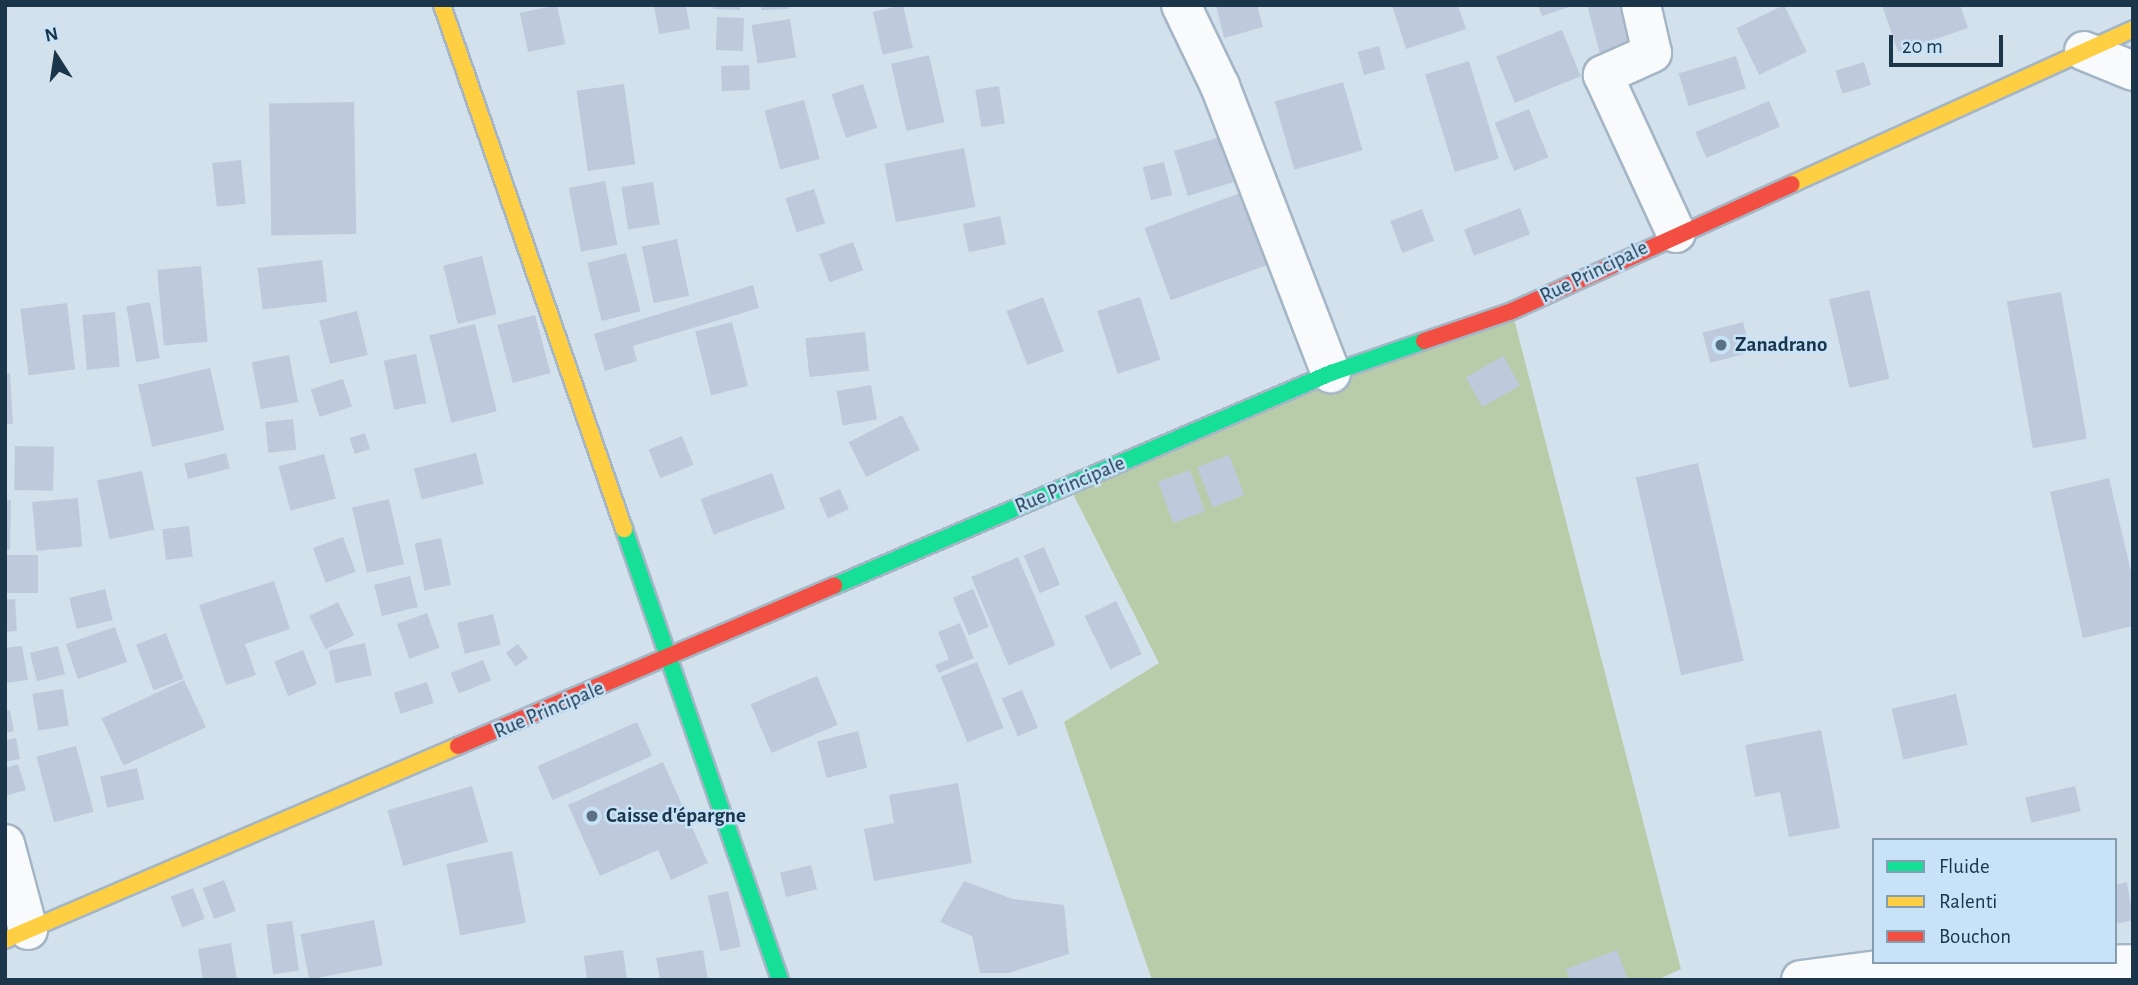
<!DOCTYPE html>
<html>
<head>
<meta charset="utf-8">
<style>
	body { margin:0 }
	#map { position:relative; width:2138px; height:985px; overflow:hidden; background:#d3e1ed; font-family:"Alegreya Sans",sans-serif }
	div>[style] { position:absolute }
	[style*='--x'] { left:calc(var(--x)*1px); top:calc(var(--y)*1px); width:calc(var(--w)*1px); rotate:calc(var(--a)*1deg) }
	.green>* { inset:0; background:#b8cca9 }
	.building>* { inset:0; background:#becadb; transform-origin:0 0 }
	.roads { filter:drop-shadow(2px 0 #a4b6c5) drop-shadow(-2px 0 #a4b6c5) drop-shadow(0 2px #a4b6c5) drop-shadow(0 -2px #a4b6c5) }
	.street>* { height:38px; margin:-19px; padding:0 19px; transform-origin:19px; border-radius:19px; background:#f8fafc }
	.fast>* { height:16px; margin:-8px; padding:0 8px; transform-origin:8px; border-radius:8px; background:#16e098 }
	.slow>* { height:16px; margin:-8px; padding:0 8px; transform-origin:8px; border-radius:8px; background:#ffcf43 }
	.jam>* { height:16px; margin:-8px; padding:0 8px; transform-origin:8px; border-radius:8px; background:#f24e42 }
	.dots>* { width:19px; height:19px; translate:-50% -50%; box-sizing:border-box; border:4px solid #c8e2f8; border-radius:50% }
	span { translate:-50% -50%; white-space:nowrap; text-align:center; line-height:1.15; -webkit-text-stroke:5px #c8e2f8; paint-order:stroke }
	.street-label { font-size:21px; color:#1b354b }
	.poi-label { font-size:21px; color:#1b354b; font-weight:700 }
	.left { translate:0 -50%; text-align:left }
	.frame { position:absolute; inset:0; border:7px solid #1b354b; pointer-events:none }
	.legend { position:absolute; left:1872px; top:838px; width:245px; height:126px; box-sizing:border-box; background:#c8e2f8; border:2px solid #839db3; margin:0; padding:9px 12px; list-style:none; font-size:21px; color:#1b354b }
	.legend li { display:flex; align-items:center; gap:14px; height:35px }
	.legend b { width:35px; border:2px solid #839db3 }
	.north { position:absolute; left:21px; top:21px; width:70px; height:70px; -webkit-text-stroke:5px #c8e2f8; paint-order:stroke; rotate:348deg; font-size:19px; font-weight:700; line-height:28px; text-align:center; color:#1b354b }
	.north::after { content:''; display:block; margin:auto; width:24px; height:32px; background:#1b354b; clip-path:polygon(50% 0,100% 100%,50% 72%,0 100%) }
	.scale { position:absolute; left:1889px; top:35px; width:114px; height:32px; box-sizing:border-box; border:4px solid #1b354b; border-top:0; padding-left:9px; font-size:21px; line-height:24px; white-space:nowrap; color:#1b354b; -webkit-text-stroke:5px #c8e2f8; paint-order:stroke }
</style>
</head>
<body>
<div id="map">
	<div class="green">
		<i style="clip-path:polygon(1512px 311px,1681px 969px,1657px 980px,1152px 980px,1064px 722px,1159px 663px,1069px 486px)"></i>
	</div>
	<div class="building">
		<i style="left:557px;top:5px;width:40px;height:38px;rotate:78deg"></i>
		<i style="clip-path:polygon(654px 5px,686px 5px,690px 29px,659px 34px)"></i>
		<i style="clip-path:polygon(713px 5px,740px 5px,740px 10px,713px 9px)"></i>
		<i style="clip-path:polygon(761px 5px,789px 5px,789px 9px,761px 10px)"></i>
		<i style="left:903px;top:5px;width:44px;height:31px;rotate:77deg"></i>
		<i style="clip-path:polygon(1216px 5px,1257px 5px,1263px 27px,1224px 38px)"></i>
		<i style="clip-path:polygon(1392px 5px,1458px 5px,1466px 29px,1406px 49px)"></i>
		<i style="clip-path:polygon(1538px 5px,1572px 5px,1572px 6px,1542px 16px)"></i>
		<i style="clip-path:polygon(1587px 5px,1627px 5px,1638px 44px,1600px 54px)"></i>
		<i style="left:1784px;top:5px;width:52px;height:53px;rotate:64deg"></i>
		<i style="clip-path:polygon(1882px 5px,1960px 5px,1968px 28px,1898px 52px)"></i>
		<i style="left:717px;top:17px;width:27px;height:33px;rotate:2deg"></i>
		<i style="left:790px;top:19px;width:39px;height:39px;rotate:81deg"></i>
		<i style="left:1562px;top:30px;width:50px;height:71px;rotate:68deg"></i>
		<i style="left:1379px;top:46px;width:24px;height:22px;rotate:75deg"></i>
		<i style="left:929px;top:55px;width:69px;height:39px;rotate:77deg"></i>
		<i style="left:1736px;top:56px;width:34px;height:60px;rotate:73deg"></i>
		<i style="left:1469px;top:61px;width:102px;height:46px;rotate:73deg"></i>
		<i style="left:1864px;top:62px;width:24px;height:30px;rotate:73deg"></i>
		<i style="left:749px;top:65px;width:25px;height:28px;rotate:88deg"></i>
		<i style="left:1343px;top:82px;width:71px;height:71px;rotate:74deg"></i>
		<i style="left:624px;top:84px;width:81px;height:48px;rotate:82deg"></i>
		<i style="left:863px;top:84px;width:46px;height:33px;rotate:72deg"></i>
		<i style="left:999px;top:86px;width:38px;height:24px;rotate:81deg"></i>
		<i style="left:804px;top:100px;width:61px;height:41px;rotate:75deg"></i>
		<i style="left:1769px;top:101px;width:28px;height:80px;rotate:67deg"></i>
		<i style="left:354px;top:102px;width:132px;height:85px;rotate:89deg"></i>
		<i style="left:1529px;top:109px;width:52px;height:37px;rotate:68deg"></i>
		<i style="left:1220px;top:137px;width:47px;height:48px;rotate:73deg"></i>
		<i style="left:964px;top:148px;width:60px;height:81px;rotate:79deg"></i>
		<i style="left:241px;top:160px;width:44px;height:29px;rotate:84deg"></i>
		<i style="left:1164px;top:162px;width:34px;height:22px;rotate:76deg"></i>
		<i style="left:605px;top:181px;width:65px;height:37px;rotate:79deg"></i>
		<i style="left:653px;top:182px;width:43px;height:32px;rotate:81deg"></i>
		<i style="left:814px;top:189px;width:36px;height:30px;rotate:72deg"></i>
		<i style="left:1243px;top:192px;width:77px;height:105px;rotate:70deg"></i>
		<i style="left:1520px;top:208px;width:28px;height:60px;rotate:69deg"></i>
		<i style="left:1422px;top:209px;width:34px;height:34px;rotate:69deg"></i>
		<i style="left:1000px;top:216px;width:29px;height:38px;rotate:78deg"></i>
		<i style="left:677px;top:239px;width:58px;height:36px;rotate:78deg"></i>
		<i style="left:853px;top:242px;width:30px;height:36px;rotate:70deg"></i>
		<i style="left:626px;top:253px;width:60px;height:40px;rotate:76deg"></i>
		<i style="left:482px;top:256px;width:60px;height:40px;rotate:76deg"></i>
		<i style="left:322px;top:260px;width:42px;height:65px;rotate:83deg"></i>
		<i style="left:201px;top:266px;width:76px;height:44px;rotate:85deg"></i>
		<i style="clip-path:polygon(753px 285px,759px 308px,633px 346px,637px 361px,605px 371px,594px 334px)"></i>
		<i style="left:1869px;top:290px;width:91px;height:41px;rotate:77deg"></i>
		<i style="left:2061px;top:292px;width:149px;height:55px;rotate:80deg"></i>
		<i style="left:1043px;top:297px;width:58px;height:39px;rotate:69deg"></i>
		<i style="left:1140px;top:297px;width:66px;height:45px;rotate:72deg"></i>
		<i style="left:150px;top:302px;width:57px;height:24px;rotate:80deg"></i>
		<i style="left:67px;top:303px;width:67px;height:47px;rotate:83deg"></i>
		<i style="left:357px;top:311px;width:45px;height:39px;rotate:76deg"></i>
		<i style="left:115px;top:312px;width:55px;height:33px;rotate:85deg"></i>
		<i style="left:535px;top:315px;width:60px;height:39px;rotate:75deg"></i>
		<i style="left:732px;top:322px;width:66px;height:38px;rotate:76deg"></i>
		<i style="left:1743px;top:322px;width:31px;height:42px;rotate:75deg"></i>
		<i style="left:475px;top:324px;width:90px;height:47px;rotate:76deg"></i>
		<i style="left:865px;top:332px;width:39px;height:60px;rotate:84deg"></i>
		<i style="left:416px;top:354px;width:50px;height:33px;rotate:78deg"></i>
		<i style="left:289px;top:355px;width:48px;height:38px;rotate:79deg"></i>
		<i style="left:1503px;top:356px;width:34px;height:43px;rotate:60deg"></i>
		<i style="left:210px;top:368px;width:64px;height:74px;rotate:77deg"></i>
		<i style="clip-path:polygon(10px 373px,13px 424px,5px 424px,5px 374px)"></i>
		<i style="left:343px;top:379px;width:29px;height:34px;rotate:72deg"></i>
		<i style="left:871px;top:385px;width:35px;height:35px;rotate:80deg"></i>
		<i style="left:902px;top:415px;width:39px;height:60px;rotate:63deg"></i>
		<i style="left:293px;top:419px;width:31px;height:28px;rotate:84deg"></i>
		<i style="left:365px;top:433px;width:17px;height:16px;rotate:73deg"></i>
		<i style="left:682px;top:436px;width:31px;height:36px;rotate:68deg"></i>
		<i style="left:15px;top:446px;width:39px;height:44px;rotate:1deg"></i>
		<i style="left:226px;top:453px;width:16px;height:43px;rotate:76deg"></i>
		<i style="left:476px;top:453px;width:32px;height:64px;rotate:76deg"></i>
		<i style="left:324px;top:454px;width:46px;height:47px;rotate:75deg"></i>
		<i style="left:1229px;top:455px;width:43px;height:34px;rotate:69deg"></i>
		<i style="left:1698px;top:463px;width:203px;height:64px;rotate:77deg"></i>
		<i style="left:1190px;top:470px;width:44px;height:34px;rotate:70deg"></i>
		<i style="left:142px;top:471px;width:60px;height:46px;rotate:78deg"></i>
		<i style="left:772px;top:473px;width:38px;height:76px;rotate:70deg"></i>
		<i style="clip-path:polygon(2109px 478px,2133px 580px,2133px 626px,2083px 638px,2050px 492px)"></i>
		<i style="left:840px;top:489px;width:22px;height:23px;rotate:66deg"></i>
		<i style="left:78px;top:498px;width:49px;height:46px;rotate:85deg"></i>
		<i style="left:389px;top:499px;width:67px;height:38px;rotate:77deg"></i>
		<i style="clip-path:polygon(5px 500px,11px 500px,10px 550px,5px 549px)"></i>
		<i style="left:189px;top:526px;width:31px;height:27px;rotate:83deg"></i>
		<i style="left:343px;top:537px;width:37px;height:32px;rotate:70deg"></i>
		<i style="left:441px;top:538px;width:48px;height:27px;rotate:78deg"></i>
		<i style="left:1044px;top:547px;width:41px;height:22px;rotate:67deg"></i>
		<i style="left:38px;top:555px;width:38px;height:33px;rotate:90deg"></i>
		<i style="left:1018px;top:557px;width:96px;height:51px;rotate:67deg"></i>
		<i style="left:410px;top:576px;width:32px;height:37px;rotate:76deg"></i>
		<i style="clip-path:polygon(274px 581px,290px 629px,245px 644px,256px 675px,226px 685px,199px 605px)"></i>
		<i style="left:105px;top:589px;width:32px;height:37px;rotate:76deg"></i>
		<i style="left:973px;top:589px;width:41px;height:22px;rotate:67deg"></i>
		<i style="clip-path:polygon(15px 599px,17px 631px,5px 632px,5px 600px)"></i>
		<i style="left:1116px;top:601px;width:59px;height:35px;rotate:64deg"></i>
		<i style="left:338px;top:602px;width:37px;height:32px;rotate:64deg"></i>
		<i style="left:427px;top:613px;width:37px;height:32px;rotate:70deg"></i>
		<i style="left:493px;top:614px;width:32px;height:37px;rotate:76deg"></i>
		<i style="clip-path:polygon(960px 623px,974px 658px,939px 673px,935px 665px,949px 659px,938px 632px)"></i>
		<i style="left:115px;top:627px;width:37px;height:52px;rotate:71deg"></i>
		<i style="left:166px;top:633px;width:49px;height:32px;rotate:69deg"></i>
		<i style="left:365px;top:643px;width:33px;height:37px;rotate:78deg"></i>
		<i style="left:518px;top:644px;width:17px;height:15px;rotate:54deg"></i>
		<i style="clip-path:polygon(22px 646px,28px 680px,5px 683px,5px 648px)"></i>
		<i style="left:58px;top:646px;width:29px;height:29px;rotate:76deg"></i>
		<i style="left:303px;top:650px;width:37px;height:31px;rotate:68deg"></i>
		<i style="left:483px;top:660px;width:22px;height:35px;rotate:68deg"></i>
		<i style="left:977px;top:662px;width:71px;height:39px;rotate:68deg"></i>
		<i style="left:817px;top:676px;width:53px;height:72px;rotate:67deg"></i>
		<i style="left:184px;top:680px;width:52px;height:91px;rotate:65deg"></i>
		<i style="left:427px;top:682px;width:22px;height:35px;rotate:72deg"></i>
		<i style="left:63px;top:689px;width:37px;height:31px;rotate:81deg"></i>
		<i style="left:1022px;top:690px;width:41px;height:22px;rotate:67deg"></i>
		<i style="left:1956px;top:694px;width:52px;height:66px;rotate:77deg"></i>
		<i style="clip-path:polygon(10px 710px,14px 731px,5px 733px,5px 711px)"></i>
		<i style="left:637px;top:722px;width:37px;height:109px;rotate:66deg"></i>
		<i style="clip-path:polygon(1821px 730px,1840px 828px,1789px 837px,1780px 792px,1755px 797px,1745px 745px)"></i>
		<i style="left:858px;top:731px;width:38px;height:42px;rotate:76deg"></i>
		<i style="clip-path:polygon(16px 738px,20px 759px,5px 762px,5px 740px)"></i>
		<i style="left:76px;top:746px;width:68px;height:41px;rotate:75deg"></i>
		<i style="clip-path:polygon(663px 762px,708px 863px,671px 880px,658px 850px,600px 876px,568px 805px)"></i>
		<i style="clip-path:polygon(18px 764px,26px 790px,5px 796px,5px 768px)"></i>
		<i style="left:137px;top:768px;width:32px;height:38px;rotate:77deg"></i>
		<i style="clip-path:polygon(958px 783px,972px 863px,874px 881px,864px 829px,894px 823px,889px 795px)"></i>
		<i style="left:472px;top:786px;width:58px;height:88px;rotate:74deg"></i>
		<i style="left:2075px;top:786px;width:26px;height:51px;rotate:77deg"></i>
		<i style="left:512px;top:851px;width:73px;height:67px;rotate:79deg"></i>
		<i style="left:811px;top:865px;width:25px;height:32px;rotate:76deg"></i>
		<i style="left:224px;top:880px;width:33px;height:23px;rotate:69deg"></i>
		<i style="clip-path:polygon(964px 881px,1013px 899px,1064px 905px,1069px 954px,1008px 973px,980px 973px,972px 936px,940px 922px)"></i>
		<i style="clip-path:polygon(2127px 882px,2133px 920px,2115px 924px,2115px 885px)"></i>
		<i style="left:193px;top:888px;width:33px;height:24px;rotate:69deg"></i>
		<i style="left:728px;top:891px;width:57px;height:21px;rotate:77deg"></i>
		<i style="left:374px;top:920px;width:46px;height:75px;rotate:79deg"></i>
		<i style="left:292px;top:921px;width:50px;height:26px;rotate:82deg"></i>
		<i style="clip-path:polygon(231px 943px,237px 980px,203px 980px,198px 949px)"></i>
		<i style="clip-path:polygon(623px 950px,627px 980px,587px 980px,584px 956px)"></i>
		<i style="clip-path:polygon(703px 950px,708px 980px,660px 980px,656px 958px)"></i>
		<i style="clip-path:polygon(1617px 950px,1628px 980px,1570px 980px,1566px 969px)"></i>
	</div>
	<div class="roads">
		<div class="street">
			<i style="--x:1181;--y:5;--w:90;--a:64.3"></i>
			<i style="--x:1220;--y:86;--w:308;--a:68.9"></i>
			<i style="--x:1641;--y:5;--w:49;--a:77.1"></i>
			<i style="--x:1652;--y:53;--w:54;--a:155.8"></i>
			<i style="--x:1603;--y:75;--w:174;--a:65.2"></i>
			<i style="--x:2084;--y:51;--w:53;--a:22.2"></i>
			<i style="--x:5;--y:844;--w:89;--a:75"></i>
			<i style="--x:1801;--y:980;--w:101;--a:-7.4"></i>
			<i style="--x:1901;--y:967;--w:232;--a:-0.7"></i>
		</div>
		<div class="fast">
			<i style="--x:624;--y:529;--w:477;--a:70.9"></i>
			<i style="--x:834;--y:586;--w:541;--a:-23.2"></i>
			<i style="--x:1331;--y:373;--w:98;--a:-19"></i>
		</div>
		<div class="slow">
			<i style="--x:442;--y:5;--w:555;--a:70.85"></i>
			<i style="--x:1792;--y:184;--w:375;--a:-24.4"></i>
			<i style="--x:5;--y:940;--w:493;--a:-23.2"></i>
		</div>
		<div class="jam">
			<i style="--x:1424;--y:341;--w:93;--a:-18.8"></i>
			<i style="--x:1512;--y:311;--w:307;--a:-24.4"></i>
			<i style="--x:458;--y:746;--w:409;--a:-23.1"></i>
		</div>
	</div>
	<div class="dots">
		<i style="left:1721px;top:345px;background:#5b7184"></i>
		<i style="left:592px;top:816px;background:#5b7184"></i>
	</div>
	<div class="street-label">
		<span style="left:1594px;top:272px;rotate:-26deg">Rue Principale</span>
		<span style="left:1070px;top:485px;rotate:-23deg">Rue Principale</span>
		<span style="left:549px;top:710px;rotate:-23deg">Rue Principale</span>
	</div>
	<div class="poi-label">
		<span class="left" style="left:1735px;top:345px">Zanadrano</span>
		<span class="left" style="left:606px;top:816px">Caisse d'épargne</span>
	</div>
	<div class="frame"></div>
	<ul class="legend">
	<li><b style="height:9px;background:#16e098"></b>Fluide</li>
	<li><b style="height:9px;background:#ffcf43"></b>Ralenti</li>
	<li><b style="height:9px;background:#f24e42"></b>Bouchon</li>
	</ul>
	<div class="north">N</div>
	<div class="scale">20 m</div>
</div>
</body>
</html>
